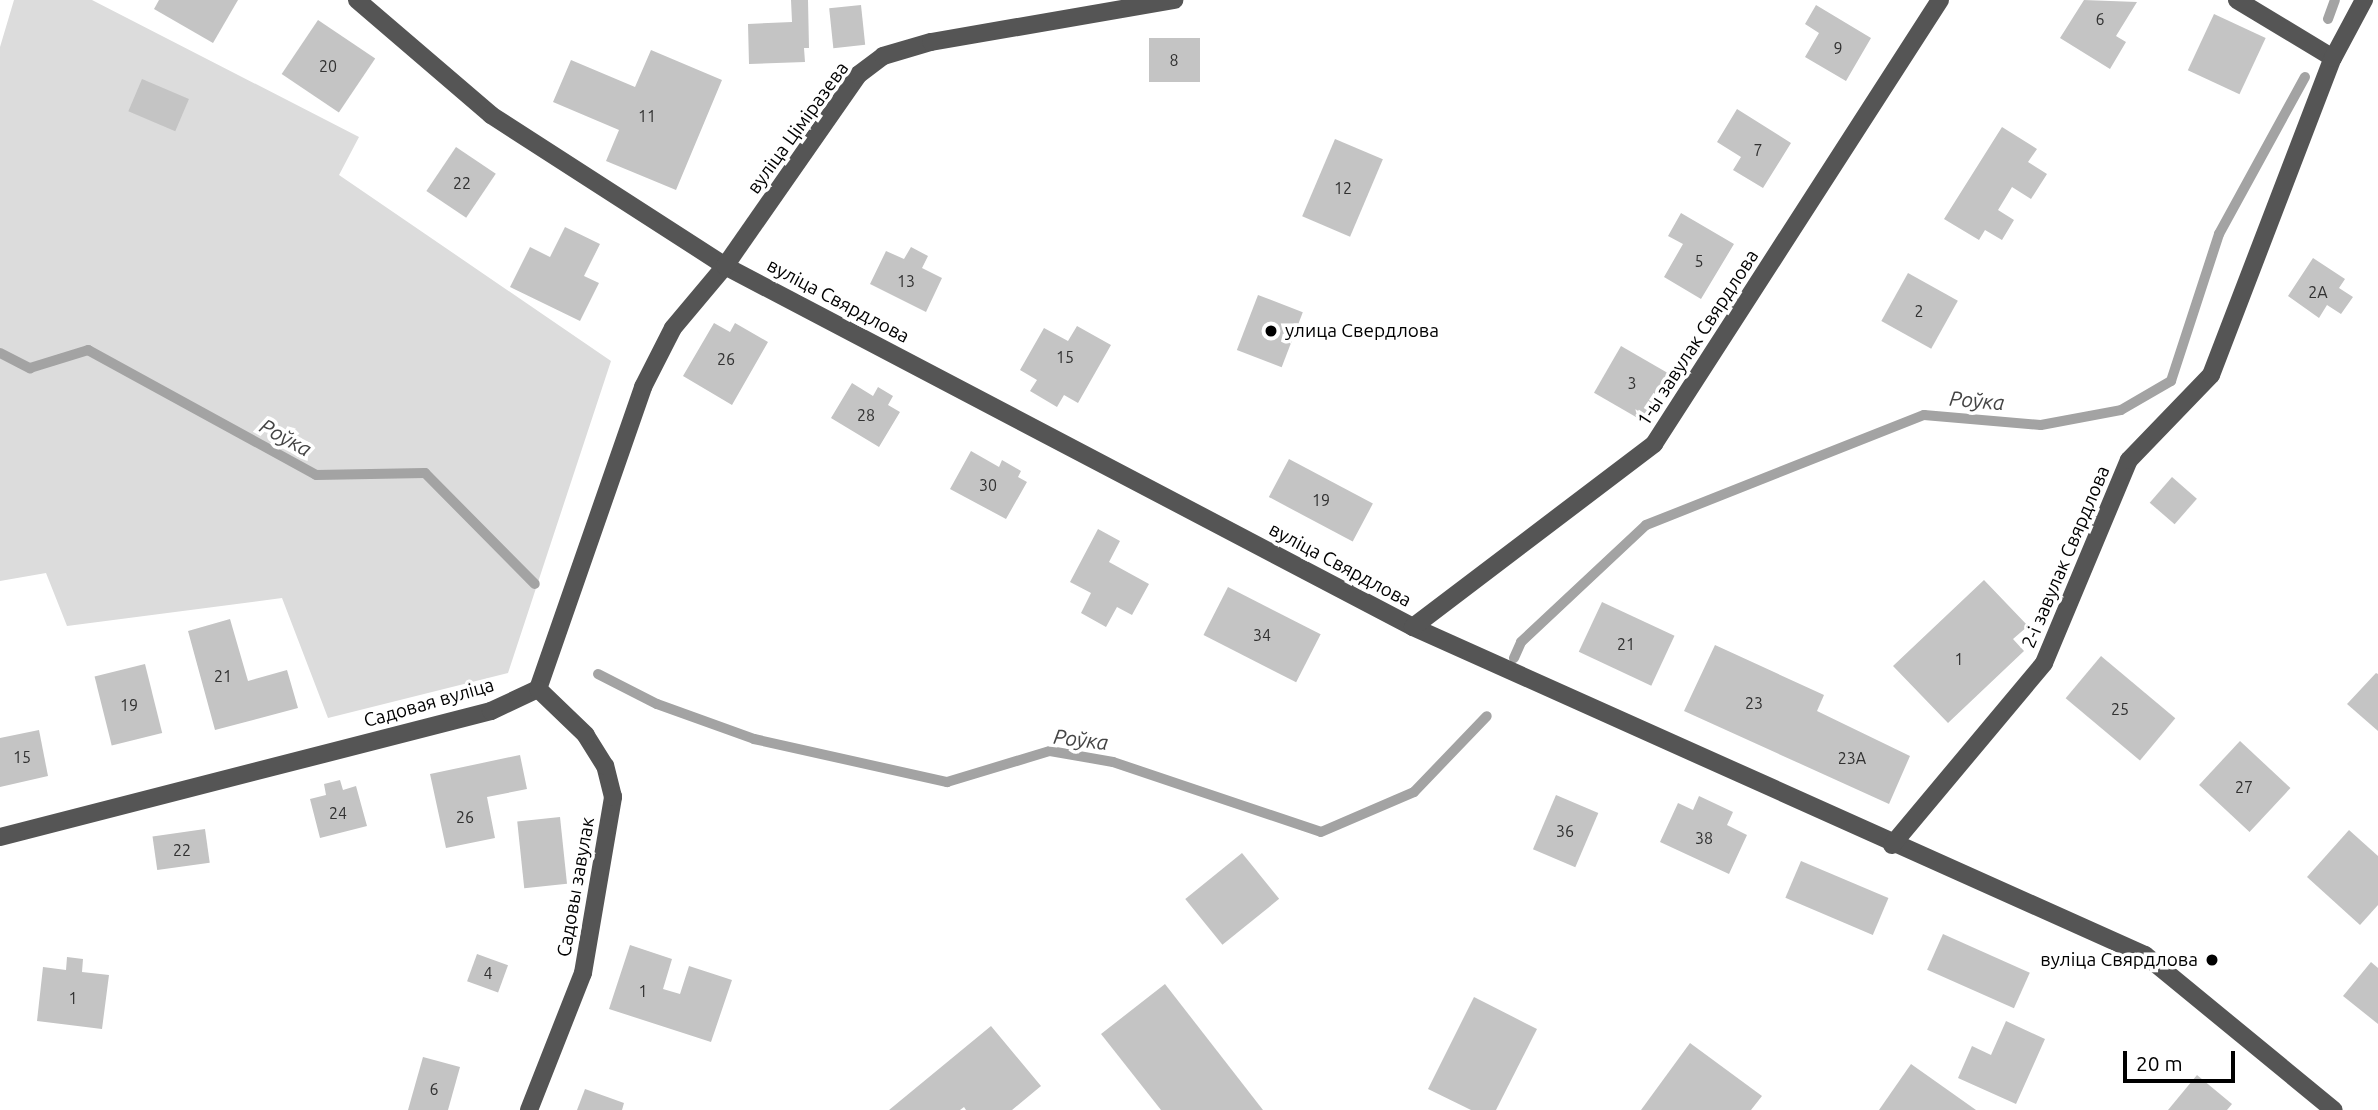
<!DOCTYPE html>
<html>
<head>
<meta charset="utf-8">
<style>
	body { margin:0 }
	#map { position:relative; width:2378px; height:1110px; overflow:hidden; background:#fff; font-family:Ubuntu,sans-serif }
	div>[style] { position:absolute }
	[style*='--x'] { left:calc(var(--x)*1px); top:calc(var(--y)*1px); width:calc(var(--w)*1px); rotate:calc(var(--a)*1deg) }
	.green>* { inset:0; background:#dcdcdc }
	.stream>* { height:10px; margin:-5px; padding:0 5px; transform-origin:5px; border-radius:5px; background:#a3a3a3 }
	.building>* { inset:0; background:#c4c4c4; transform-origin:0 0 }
	.minor>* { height:18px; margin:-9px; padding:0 9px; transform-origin:9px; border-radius:9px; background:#555 }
	.dots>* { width:19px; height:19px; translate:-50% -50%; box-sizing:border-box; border:4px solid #fff; border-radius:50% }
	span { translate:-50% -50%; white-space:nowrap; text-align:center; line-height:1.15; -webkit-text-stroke:7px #fff; paint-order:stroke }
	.number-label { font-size:16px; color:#313131 }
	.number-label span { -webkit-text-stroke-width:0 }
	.street-label { font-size:19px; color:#000 }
	.poi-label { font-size:19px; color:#000 }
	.left { translate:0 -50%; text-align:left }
	.right { translate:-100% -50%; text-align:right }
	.water-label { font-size:21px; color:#444; font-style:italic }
	.scale { position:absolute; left:2123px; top:1051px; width:112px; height:32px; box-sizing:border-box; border:4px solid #000; border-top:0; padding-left:9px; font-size:21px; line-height:24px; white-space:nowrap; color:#000; -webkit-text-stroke:5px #fff; paint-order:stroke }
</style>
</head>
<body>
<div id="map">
	<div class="green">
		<i style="clip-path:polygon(14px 0,92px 0,359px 137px,339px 175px,611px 361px,508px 673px,328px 718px,282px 598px,67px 626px,46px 573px,0 581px,0 47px)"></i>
	</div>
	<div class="stream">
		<i style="--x:2328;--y:19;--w:20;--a:-70"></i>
		<i style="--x:0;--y:353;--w:34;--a:27"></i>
		<i style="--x:30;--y:368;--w:61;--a:-17.2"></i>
		<i style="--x:88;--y:350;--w:260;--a:28.7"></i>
		<i style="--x:316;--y:475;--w:109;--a:-1.1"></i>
		<i style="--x:425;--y:473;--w:156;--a:45.3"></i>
		<i style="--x:1514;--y:658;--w:17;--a:-66"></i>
		<i style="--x:1521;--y:642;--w:171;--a:-43.1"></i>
		<i style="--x:1646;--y:525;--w:299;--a:-21.6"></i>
		<i style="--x:1924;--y:415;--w:117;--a:4.9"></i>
		<i style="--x:2041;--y:425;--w:81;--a:-10.6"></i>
		<i style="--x:2121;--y:410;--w:58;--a:-30.1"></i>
		<i style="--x:2171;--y:381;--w:155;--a:-71.9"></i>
		<i style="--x:2219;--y:234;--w:179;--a:-61.3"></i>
		<i style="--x:598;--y:674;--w:66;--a:27"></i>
		<i style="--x:657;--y:704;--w:103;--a:19.8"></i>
		<i style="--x:754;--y:739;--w:198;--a:12.6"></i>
		<i style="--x:947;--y:782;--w:108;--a:-16.8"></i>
		<i style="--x:1050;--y:751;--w:64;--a:9.9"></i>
		<i style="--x:1113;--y:762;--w:219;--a:18.6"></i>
		<i style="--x:1321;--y:832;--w:101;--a:-23.3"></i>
		<i style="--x:1414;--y:792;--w:105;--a:-46.2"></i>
	</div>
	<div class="building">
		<i style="clip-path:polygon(159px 0,238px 0,213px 43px,154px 9px)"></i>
		<i style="clip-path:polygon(791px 0,808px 0,809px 48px,804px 48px,805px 62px,749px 64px,748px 24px,792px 22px)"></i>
		<i style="clip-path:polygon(2084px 0,2137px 2px,2116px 36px,2126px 42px,2110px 69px,2060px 38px)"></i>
		<i style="left:861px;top:5px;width:40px;height:32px;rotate:84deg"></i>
		<i style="clip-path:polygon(1816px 5px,1871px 38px,1846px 81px,1805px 57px,1819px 33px,1805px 24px)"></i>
		<i style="left:2214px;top:14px;width:57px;height:62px;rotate:25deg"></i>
		<i style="left:318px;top:20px;width:69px;height:65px;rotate:34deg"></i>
		<i style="left:1149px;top:38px;width:51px;height:44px"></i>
		<i style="clip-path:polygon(651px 50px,722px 80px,676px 190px,606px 161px,619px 130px,553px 102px,571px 60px,635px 87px)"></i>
		<i style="left:142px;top:79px;width:51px;height:35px;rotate:23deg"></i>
		<i style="clip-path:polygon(1737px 109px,1791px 143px,1763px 188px,1733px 170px,1741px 157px,1717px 142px)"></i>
		<i style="clip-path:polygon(2002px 127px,2037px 149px,2028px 162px,2047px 174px,2031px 199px,2012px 187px,1998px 210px,2014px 220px,2002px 240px,1985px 230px,1979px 240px,1944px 219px)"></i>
		<i style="left:1335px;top:139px;width:52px;height:84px;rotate:23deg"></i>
		<i style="left:456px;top:147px;width:48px;height:53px;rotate:34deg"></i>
		<i style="clip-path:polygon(1681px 213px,1734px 244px,1701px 299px,1664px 277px,1683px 244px,1668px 236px)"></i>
		<i style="clip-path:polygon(565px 227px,600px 244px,584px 276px,599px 283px,580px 321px,510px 287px,530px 247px,550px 257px)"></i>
		<i style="clip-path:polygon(911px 247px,928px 256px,922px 268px,942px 278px,926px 312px,870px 284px,886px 251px,904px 259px)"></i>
		<i style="clip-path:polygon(2313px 258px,2345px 279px,2339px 288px,2353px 297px,2341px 314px,2327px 305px,2319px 318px,2288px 296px)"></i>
		<i style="left:1908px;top:273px;width:57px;height:55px;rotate:29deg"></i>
		<i style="left:1258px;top:295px;width:48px;height:59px;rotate:21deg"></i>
		<i style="clip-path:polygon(714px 323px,730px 332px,735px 323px,768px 342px,732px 405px,683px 376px)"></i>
		<i style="clip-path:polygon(1077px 326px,1111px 345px,1078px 403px,1064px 395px,1057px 407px,1030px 391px,1037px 380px,1020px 370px,1044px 328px,1068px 341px)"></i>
		<i style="left:1621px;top:346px;width:56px;height:54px;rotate:30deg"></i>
		<i style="clip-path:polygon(852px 383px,873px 396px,878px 387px,893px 396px,888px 405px,900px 412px,879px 447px,831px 418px)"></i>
		<i style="clip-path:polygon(971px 451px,999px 467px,1002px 460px,1021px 471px,1018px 477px,1027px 482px,1006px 519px,950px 489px)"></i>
		<i style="left:1289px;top:459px;width:95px;height:43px;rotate:28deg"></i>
		<i style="left:2172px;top:477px;width:33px;height:34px;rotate:41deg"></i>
		<i style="clip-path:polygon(1098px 529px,1120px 541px,1109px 562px,1149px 584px,1132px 615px,1117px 607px,1106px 627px,1081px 613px,1091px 593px,1070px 582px)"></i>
		<i style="clip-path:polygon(1984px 580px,2028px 626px,2013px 639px,2024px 651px,1948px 723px,1893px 666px)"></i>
		<i style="left:1228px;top:587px;width:104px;height:54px;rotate:27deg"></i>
		<i style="left:1602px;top:602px;width:80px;height:55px;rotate:25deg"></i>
		<i style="clip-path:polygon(230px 619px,248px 681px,287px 670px,298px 708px,215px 730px,188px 631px)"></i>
		<i style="clip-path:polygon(1715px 645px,1824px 695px,1817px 711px,1910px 756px,1889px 804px,1684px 711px)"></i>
		<i style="left:2101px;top:656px;width:97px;height:55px;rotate:40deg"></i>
		<i style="left:145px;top:664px;width:71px;height:52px;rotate:76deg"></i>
		<i style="clip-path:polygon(2376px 673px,2378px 674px,2378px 731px,2347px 704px)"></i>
		<i style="clip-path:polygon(39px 730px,48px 776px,0 787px,0 738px)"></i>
		<i style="left:2240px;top:741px;width:69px;height:60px;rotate:43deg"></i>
		<i style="clip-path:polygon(520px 755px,527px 789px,487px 797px,495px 838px,446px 848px,430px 774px)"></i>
		<i style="clip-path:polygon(340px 780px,343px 790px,356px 786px,367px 826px,320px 838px,310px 799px,326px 795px,324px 784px)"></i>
		<i style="left:1556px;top:795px;width:46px;height:59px;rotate:23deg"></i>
		<i style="clip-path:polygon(1699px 796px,1733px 812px,1727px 825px,1747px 835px,1729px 874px,1660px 842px,1678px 803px,1693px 810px)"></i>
		<i style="left:560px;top:817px;width:67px;height:43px;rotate:84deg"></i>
		<i style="left:205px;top:829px;width:34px;height:53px;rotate:82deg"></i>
		<i style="clip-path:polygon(2349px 830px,2378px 856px,2378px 905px,2360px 925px,2307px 877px)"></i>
		<i style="left:1242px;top:853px;width:59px;height:73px;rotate:51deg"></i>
		<i style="left:1801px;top:861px;width:95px;height:40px;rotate:23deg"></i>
		<i style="left:1943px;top:934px;width:95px;height:39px;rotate:24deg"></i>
		<i style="clip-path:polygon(630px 945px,672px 959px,663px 989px,680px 994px,689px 966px,732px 980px,711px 1042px,609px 1009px)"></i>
		<i style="left:477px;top:954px;width:33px;height:29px;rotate:20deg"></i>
		<i style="clip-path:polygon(67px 957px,83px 959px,82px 972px,109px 975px,102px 1029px,37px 1021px,43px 967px,66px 970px)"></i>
		<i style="clip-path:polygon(2371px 962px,2378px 968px,2378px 1024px,2343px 996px)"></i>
		<i style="clip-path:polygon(1165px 984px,1263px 1110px,1161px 1110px,1101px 1034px)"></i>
		<i style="clip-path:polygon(1474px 997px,1537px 1029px,1496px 1110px,1471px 1110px,1428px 1089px)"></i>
		<i style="clip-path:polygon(2006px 1021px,2045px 1039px,2016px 1104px,1958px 1078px,1972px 1046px,1991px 1055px)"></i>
		<i style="clip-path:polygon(991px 1026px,1041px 1086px,1012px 1110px,966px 1110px,964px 1107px,960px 1110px,889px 1110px)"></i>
		<i style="clip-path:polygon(1690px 1043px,1762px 1096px,1751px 1110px,1641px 1110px)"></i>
		<i style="clip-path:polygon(423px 1057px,460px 1067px,448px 1110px,408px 1110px)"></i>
		<i style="clip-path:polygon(1911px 1064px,1976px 1110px,1879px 1110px)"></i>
		<i style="clip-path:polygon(2197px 1075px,2232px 1104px,2227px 1110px,2168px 1110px)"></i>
		<i style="clip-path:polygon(585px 1089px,624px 1103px,622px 1110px,577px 1110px)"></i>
	</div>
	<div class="minor">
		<i style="--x:357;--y:0;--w:177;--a:40.6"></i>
		<i style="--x:491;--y:115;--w:278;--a:32.8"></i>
		<i style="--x:725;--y:266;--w:777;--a:27.69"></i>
		<i style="--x:1413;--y:627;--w:802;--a:24.14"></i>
		<i style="--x:2145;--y:955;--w:244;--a:39.4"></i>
		<i style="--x:2237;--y:0;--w:112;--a:31.1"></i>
		<i style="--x:1413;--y:627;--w:303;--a:-37.2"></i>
		<i style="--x:1654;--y:444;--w:528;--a:-57.21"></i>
		<i style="--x:0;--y:837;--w:507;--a:-14.39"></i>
		<i style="--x:491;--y:711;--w:52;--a:-25.1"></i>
		<i style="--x:538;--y:689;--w:320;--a:-70.8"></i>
		<i style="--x:643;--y:387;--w:66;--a:-63"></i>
		<i style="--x:673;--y:328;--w:81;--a:-50"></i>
		<i style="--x:725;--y:266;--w:233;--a:-55.1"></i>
		<i style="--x:858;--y:75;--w:31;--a:-37"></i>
		<i style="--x:883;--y:56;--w:50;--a:-16.3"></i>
		<i style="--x:931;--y:42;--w:247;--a:-9.8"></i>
		<i style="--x:1892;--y:845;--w:237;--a:-50.1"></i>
		<i style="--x:2044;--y:663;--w:220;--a:-67.3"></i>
		<i style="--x:2129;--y:460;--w:118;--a:-46"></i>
		<i style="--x:2211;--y:375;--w:340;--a:-69"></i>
		<i style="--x:2333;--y:58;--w:66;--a:-61.9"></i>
		<i style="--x:529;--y:1110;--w:147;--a:-68.5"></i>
		<i style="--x:583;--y:973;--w:179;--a:-80.3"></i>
		<i style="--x:613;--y:797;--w:32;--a:-104"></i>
		<i style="--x:605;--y:766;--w:36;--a:-122"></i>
		<i style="--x:586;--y:735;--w:66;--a:-136.2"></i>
	</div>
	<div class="dots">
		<i style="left:1271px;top:331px;background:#000"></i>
		<i style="left:2212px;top:960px;background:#000"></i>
	</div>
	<div class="number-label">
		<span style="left:2100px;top:19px">6</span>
		<span style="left:1838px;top:48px">9</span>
		<span style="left:1174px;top:60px">8</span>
		<span style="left:328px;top:66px">20</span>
		<span style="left:647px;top:116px">11</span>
		<span style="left:1758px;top:150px">7</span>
		<span style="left:462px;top:183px">22</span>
		<span style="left:1343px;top:188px">12</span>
		<span style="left:1699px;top:261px">5</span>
		<span style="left:906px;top:281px">13</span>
		<span style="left:2318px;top:292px">2А</span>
		<span style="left:1919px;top:311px">2</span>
		<span style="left:1065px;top:357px">15</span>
		<span style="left:726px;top:359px">26</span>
		<span style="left:1632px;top:383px">3</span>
		<span style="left:866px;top:415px">28</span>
		<span style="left:988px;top:485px">30</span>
		<span style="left:1321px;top:500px">19</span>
		<span style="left:1262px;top:635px">34</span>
		<span style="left:1626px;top:644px">21</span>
		<span style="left:1959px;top:659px">1</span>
		<span style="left:223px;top:676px">21</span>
		<span style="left:1754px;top:703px">23</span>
		<span style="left:129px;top:705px">19</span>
		<span style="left:2120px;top:709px">25</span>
		<span style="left:22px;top:757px">15</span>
		<span style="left:1852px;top:758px">23А</span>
		<span style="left:2244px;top:787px">27</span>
		<span style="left:338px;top:813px">24</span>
		<span style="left:465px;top:817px">26</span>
		<span style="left:1565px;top:831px">36</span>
		<span style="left:1704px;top:838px">38</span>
		<span style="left:182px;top:850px">22</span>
		<span style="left:488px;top:973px">4</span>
		<span style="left:643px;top:991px">1</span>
		<span style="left:73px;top:998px">1</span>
		<span style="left:434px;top:1089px">6</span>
	</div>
	<div class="street-label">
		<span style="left:798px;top:128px;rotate:-54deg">вуліца Ціміразева</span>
		<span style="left:838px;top:301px;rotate:28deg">вуліца Свярдлова</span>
		<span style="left:1698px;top:338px;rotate:-57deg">1-ы завулак Свярдлова</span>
		<span style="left:2066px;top:557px;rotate:-67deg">2-і завулак Свярдлова</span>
		<span style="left:1340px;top:565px;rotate:28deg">вуліца Свярдлова</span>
		<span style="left:429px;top:703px;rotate:-16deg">Садовая вуліца</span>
		<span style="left:576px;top:887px;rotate:-80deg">Садовы завулак</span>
	</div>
	<div class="poi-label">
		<span class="left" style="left:1285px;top:331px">улица Свердлова</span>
		<span class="right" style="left:2198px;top:960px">вуліца Свярдлова</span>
	</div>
	<div class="water-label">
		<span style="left:1977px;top:400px;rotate:5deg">Роўка</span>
		<span style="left:286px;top:437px;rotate:29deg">Роўка</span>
		<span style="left:1081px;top:739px;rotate:7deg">Роўка</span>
	</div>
	<div class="scale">20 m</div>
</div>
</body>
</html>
